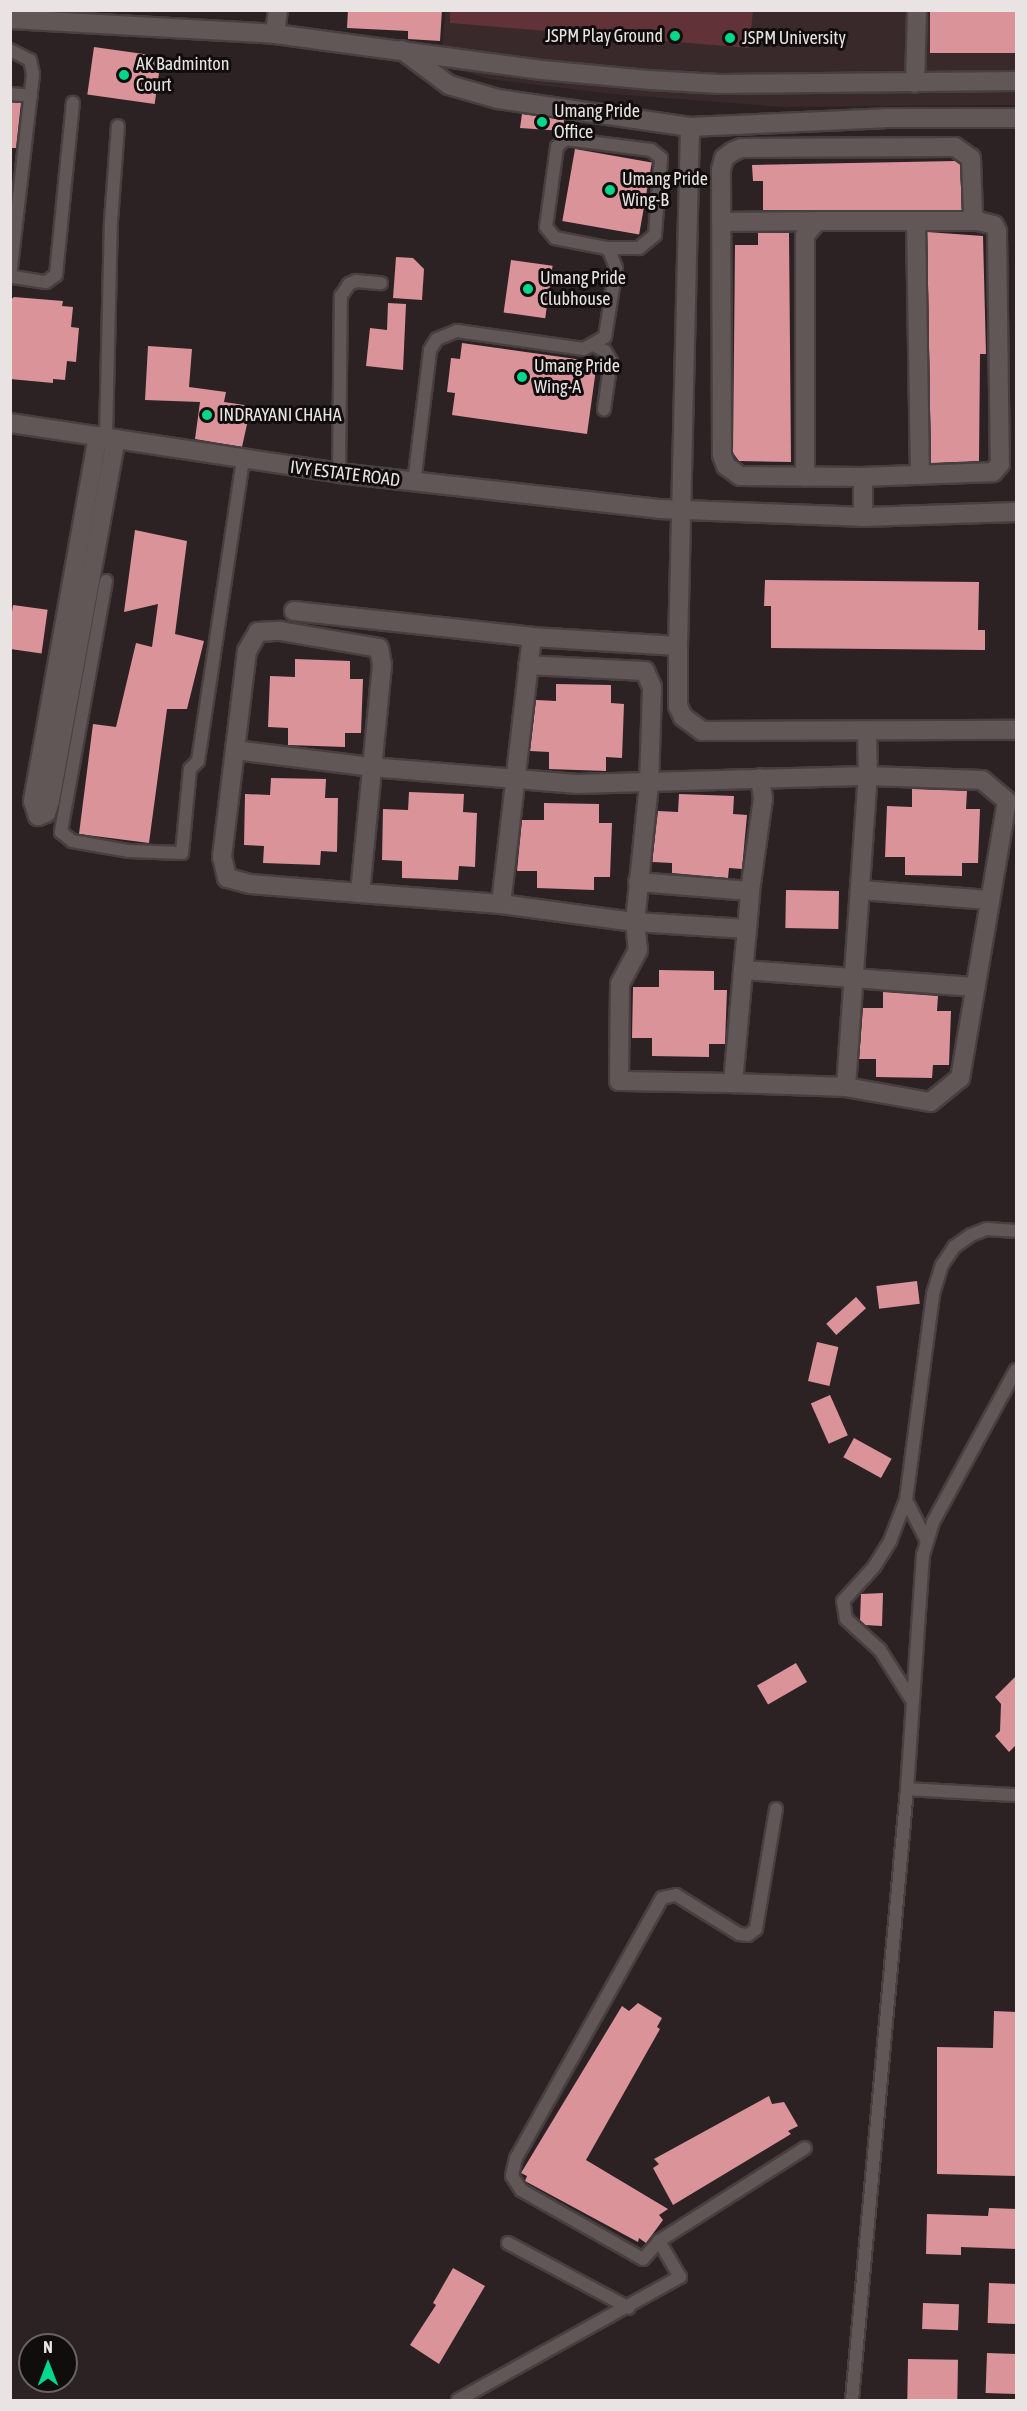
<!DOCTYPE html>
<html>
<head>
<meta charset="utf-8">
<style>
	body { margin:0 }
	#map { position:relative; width:1027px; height:2411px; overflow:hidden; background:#2c2223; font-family:"Asap Condensed",sans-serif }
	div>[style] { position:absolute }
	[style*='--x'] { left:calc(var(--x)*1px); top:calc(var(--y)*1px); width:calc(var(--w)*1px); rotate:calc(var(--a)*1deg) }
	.built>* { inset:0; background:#3a292a }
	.green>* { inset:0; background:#613338 }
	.building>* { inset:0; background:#da9399; transform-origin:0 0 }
	.roads { filter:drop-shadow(2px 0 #473f40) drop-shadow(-2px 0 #473f40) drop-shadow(0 2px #473f40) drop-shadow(0 -2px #473f40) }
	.lane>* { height:12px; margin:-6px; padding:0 6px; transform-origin:6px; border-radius:6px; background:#625757 }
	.street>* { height:18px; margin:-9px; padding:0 9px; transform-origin:9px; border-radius:9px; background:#625757 }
	.dots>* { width:16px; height:16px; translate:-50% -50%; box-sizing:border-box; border:3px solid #110d0d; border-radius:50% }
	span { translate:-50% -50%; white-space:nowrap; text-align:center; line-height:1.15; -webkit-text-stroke:6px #110d0d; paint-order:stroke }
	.poi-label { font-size:18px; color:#eae3e4 }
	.right { translate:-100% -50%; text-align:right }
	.left { translate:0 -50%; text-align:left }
	.street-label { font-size:18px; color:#eae3e4 }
	.frame { position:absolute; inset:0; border:12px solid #eae3e4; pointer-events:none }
	.north { position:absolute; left:18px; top:2333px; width:60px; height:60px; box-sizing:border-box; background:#110d0d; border:2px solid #686363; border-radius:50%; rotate:0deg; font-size:16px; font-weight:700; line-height:24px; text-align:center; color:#eae3e4 }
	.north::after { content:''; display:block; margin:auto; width:21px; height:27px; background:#00d98c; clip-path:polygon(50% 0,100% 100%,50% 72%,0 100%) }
</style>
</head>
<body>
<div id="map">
	<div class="built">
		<i style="clip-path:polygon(445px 11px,1016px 11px,1016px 105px,782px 107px,613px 94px,490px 79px,441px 65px)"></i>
	</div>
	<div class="green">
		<i style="clip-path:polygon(450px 11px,450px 10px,753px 11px,749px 48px,450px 23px)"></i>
	</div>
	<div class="building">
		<i style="clip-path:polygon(348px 10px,442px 10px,440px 41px,408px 39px,408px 31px,347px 28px)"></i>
		<i style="left:930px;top:10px;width:87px;height:43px"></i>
		<i style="left:94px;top:47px;width:68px;height:48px;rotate:8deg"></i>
		<i style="clip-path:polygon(10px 102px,21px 103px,16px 148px,10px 148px)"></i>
		<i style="clip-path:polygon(522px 114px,564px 120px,563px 131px,520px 128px)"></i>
		<i style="left:575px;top:149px;width:78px;height:73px;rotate:10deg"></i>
		<i style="clip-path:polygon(956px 161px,960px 164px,962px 210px,763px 210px,763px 181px,753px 181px,752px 165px)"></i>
		<i style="clip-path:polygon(927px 232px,983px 236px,986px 354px,980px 354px,979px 461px,931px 463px)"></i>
		<i style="clip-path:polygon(758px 233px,789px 233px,791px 462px,739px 461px,733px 453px,735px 245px,758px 245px)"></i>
		<i style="clip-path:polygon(396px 257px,413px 258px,424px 269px,422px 300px,393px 298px)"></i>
		<i style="left:511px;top:260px;width:42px;height:53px;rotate:8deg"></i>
		<i style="clip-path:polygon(14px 297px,63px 301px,62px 306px,73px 307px,71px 327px,79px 328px,76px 362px,67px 361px,65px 380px,53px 379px,53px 383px,10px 379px,10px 300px)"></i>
		<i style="clip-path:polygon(388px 303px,406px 304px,403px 370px,366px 366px,370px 328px,387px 330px)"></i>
		<i style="clip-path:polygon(462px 343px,597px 362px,587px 434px,452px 415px,455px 393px,447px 392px,451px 358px,460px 359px)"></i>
		<i style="clip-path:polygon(148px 346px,192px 349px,189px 387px,226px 392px,224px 402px,251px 406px,242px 447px,195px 439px,200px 402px,145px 400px)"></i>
		<i style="clip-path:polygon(135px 530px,187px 541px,175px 634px,204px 641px,187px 709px,167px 709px,149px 843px,79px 834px,93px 724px,116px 727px,136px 643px,152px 647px,158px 604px,124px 612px)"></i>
		<i style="clip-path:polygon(765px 580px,979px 582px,978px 630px,985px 630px,985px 650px,771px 648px,771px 606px,764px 606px)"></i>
		<i style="left:13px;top:605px;width:35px;height:44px;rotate:8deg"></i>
		<i style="clip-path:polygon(295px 659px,350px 661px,350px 679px,363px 679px,361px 733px,345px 733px,345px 747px,288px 745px,288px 728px,268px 727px,270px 676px,295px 677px)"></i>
		<i style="clip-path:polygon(556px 684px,611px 685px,611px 703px,624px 704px,622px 758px,606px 757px,606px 771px,549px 769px,549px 752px,530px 751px,536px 700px,556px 701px)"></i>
		<i style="clip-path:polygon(271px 778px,326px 779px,325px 798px,338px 798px,337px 852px,321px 851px,320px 865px,263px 863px,264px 846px,244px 845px,245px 794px,270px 795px)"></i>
		<i style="clip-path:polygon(912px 789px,967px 791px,966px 809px,980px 809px,978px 863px,962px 863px,962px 876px,905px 875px,905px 857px,885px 857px,887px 806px,912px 807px)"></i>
		<i style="clip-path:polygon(409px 792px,464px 794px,463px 812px,477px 813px,475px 867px,459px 866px,458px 880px,402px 878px,402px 861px,382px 860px,383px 809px,408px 810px)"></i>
		<i style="clip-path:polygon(679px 794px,734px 796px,733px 814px,747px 815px,742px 869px,729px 868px,728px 878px,672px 873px,672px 863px,652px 862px,658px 811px,678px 812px)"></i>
		<i style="clip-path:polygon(544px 803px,599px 804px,599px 823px,612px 823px,610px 877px,594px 877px,594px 890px,537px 888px,537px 871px,517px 871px,522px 820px,544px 820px)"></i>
		<i style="left:786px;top:890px;width:53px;height:38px;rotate:1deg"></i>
		<i style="clip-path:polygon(659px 970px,714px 971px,714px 990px,727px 990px,725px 1044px,709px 1044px,709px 1057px,652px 1056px,652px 1038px,632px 1038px,633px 987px,659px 987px)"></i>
		<i style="clip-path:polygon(883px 992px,938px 996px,937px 1011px,951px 1011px,949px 1065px,933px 1065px,932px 1078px,876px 1077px,876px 1059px,859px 1059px,863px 1008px,883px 1008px)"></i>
		<i style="left:917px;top:1281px;width:23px;height:41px;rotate:83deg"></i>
		<i style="left:856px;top:1297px;width:15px;height:40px;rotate:48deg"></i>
		<i style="left:817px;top:1342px;width:22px;height:40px;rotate:13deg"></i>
		<i style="left:830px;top:1395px;width:44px;height:21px;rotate:66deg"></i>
		<i style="left:854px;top:1438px;width:43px;height:22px;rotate:29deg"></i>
		<i style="clip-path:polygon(883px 1593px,882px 1626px,865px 1625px,860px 1621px,861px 1594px)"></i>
		<i style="left:796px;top:1663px;width:22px;height:45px;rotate:60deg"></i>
		<i style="clip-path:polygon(1017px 1675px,1017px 1744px,1009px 1752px,995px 1736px,1000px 1731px,1001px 1704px,995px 1697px)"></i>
		<i style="clip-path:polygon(638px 2003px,662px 2018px,657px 2027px,660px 2029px,586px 2160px,668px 2209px,659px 2215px,663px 2220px,646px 2243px,639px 2238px,638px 2242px,525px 2181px,527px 2176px,521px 2173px,622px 2006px,629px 2011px)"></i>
		<i style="clip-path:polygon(994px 2011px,1017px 2012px,1017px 2176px,937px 2174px,937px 2047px,993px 2048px)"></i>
		<i style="clip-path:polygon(769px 2096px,772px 2104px,784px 2102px,798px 2126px,788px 2131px,791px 2134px,673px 2205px,653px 2168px,659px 2164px,654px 2159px)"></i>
		<i style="clip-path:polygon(989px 2208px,1017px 2209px,1017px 2249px,961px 2247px,961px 2255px,926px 2254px,927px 2214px,988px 2216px)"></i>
		<i style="clip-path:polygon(453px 2268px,485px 2286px,439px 2364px,410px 2345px,436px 2305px,433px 2303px)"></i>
		<i style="left:989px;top:2283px;width:28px;height:40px;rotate:2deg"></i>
		<i style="left:923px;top:2303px;width:36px;height:26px;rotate:2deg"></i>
		<i style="left:987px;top:2353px;width:30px;height:40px;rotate:2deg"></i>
		<i style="left:908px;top:2359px;width:50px;height:41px;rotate:1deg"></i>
	</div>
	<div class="roads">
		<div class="lane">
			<i style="--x:10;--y:50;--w:22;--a:27"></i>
			<i style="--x:30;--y:60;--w:14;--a:78"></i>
			<i style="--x:33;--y:74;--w:203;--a:96.5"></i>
			<i style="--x:10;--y:94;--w:21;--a:5"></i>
			<i style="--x:13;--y:277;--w:33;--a:9"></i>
			<i style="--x:46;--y:282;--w:12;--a:-35"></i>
			<i style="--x:56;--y:275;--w:173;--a:-84.4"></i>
			<i style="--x:595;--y:346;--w:11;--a:27"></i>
			<i style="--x:605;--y:351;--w:12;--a:59"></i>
			<i style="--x:611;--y:361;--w:49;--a:98.3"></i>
			<i style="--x:106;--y:437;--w:216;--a:-88.7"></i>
			<i style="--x:111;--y:221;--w:95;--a:-85.8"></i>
			<i style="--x:339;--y:473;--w:177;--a:-89.4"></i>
			<i style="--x:341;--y:296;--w:14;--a:-56"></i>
			<i style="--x:349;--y:284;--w:8;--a:-23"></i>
			<i style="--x:356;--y:281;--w:25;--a:5"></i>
			<i style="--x:414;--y:483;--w:134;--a:-83.1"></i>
			<i style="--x:430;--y:350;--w:13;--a:-58"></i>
			<i style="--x:437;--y:339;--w:22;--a:-22"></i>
			<i style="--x:457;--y:331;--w:128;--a:8.1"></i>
			<i style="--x:584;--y:349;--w:24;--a:-30"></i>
			<i style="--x:605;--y:337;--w:70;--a:-80.9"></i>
			<i style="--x:616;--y:268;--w:17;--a:-111"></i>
			<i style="--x:610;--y:252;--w:6;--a:-135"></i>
			<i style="--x:606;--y:248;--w:52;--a:-168.9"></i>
			<i style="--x:555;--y:238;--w:14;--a:-129"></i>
			<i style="--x:546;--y:227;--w:81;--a:-82.2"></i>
			<i style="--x:557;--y:147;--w:11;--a:-45"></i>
			<i style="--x:565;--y:139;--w:87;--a:7.3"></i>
			<i style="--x:651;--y:150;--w:13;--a:39"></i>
			<i style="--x:661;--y:158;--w:77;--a:94.5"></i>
			<i style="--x:655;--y:235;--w:21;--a:141"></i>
			<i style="--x:639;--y:248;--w:33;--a:180"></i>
			<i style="--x:106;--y:581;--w:255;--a:100.2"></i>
			<i style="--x:61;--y:832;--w:14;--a:39"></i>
			<i style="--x:72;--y:841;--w:58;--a:10"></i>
			<i style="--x:129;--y:851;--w:53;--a:2.2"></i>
			<i style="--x:182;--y:853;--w:84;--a:-84.6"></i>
			<i style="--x:190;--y:769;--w:11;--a:-45"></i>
			<i style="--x:198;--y:761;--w:304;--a:-81.5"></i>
			<i style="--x:906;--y:1500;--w:44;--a:62.9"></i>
			<i style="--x:913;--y:1702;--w:62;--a:-122.4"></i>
			<i style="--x:880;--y:1650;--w:46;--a:-137.6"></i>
			<i style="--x:846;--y:1619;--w:18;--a:-99"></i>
			<i style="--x:843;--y:1601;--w:46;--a:-47.6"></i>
			<i style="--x:874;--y:1567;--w:31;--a:-58"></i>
			<i style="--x:890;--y:1541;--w:44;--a:-68.7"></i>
			<i style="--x:906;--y:1500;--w:208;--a:-82.5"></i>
			<i style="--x:933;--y:1294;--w:30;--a:-73"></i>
			<i style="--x:942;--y:1265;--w:22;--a:-56"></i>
			<i style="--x:954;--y:1247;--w:21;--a:-35"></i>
			<i style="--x:971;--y:1235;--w:17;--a:-21"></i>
			<i style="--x:987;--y:1229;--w:29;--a:4"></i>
			<i style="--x:907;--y:1789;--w:109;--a:3.2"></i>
			<i style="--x:776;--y:1809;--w:122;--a:99.5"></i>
			<i style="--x:756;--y:1929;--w:10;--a:143"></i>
			<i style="--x:748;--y:1935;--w:9;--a:-174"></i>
			<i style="--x:739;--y:1934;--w:74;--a:-148.2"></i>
			<i style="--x:676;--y:1895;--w:14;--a:168"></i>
			<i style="--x:662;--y:1898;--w:298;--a:119.3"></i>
			<i style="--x:516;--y:2158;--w:18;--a:103"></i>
			<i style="--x:512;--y:2176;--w:17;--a:57"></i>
			<i style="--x:521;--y:2190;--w:140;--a:29.5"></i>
			<i style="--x:643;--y:2259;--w:24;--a:-48"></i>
			<i style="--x:659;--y:2241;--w:173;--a:-32.5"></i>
			<i style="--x:508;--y:2243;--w:137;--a:28.2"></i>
			<i style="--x:458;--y:2400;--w:254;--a:-29"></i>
			<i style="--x:680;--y:2277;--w:42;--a:-120.3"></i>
			<i style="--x:852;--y:2400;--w:613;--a:-84.86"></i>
			<i style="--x:907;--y:1789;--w:235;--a:-86.1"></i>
			<i style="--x:923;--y:1555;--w:34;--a:-73"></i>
			<i style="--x:933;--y:1522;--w:173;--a:-61.4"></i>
		</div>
		<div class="street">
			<i style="--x:10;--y:19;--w:265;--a:3.2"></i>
			<i style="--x:275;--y:34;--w:269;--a:7.7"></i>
			<i style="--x:542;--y:70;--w:107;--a:5.3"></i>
			<i style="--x:649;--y:80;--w:71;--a:3.2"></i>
			<i style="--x:720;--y:84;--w:296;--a:-0.6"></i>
			<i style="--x:275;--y:34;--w:24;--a:-83"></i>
			<i style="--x:402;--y:50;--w:59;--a:36.7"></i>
			<i style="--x:449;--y:85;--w:51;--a:15.9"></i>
			<i style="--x:498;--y:99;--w:194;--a:8.3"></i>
			<i style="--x:690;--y:127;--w:195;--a:-2.6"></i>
			<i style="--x:885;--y:118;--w:131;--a:0"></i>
			<i style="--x:915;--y:83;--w:73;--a:-88.4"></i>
			<i style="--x:690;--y:127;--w:519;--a:91.32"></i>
			<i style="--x:678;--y:646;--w:60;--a:90"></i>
			<i style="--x:678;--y:706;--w:12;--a:66"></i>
			<i style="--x:683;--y:717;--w:24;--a:36"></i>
			<i style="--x:702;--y:731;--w:314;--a:-0.2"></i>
			<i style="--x:916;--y:221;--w:254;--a:89.1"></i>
			<i style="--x:721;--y:222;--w:96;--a:-0.6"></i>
			<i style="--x:10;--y:423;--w:333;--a:8.6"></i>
			<i style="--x:339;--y:473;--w:322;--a:6.4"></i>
			<i style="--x:659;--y:509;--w:204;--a:2.2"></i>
			<i style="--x:863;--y:517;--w:153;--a:-1.9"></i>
			<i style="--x:98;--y:436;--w:371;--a:100.1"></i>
			<i style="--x:33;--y:801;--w:16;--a:72"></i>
			<i style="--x:38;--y:816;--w:9;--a:-21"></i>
			<i style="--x:46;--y:813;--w:13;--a:-72"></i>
			<i style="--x:50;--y:801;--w:368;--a:-79.7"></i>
			<i style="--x:805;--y:477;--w:242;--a:-90"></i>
			<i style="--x:805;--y:235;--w:18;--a:-49"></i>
			<i style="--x:817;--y:221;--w:161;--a:0"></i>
			<i style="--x:863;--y:517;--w:40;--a:-90"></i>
			<i style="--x:863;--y:477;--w:123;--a:-179.5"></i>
			<i style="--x:740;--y:476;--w:17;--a:-144"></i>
			<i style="--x:726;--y:466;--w:12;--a:-110"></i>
			<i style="--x:722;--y:455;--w:285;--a:-90.2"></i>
			<i style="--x:721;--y:170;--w:12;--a:-76"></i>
			<i style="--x:724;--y:158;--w:10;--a:-37"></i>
			<i style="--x:732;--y:152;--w:10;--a:-24"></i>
			<i style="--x:741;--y:148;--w:214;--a:-0.3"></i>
			<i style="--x:955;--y:147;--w:19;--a:35"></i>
			<i style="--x:971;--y:158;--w:57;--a:88"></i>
			<i style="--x:973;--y:215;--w:8;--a:50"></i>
			<i style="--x:978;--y:221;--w:16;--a:14"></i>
			<i style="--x:994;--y:225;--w:7;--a:63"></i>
			<i style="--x:997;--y:231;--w:233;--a:89.3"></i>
			<i style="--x:1000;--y:464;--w:11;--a:131"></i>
			<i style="--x:993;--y:472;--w:130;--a:177.8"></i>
			<i style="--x:294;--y:611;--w:239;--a:6.2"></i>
			<i style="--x:532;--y:637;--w:146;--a:3.5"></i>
			<i style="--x:235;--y:750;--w:137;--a:7.1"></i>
			<i style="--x:371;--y:767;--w:207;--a:4.7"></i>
			<i style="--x:577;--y:784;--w:291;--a:-1.6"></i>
			<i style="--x:868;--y:776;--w:114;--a:2"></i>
			<i style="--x:982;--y:780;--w:33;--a:40"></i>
			<i style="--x:1007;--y:801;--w:281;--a:99.6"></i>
			<i style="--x:960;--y:1078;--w:38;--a:141"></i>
			<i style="--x:930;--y:1102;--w:85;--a:-169.9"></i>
			<i style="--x:846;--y:1087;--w:312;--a:-86"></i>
			<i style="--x:868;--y:776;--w:45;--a:-91.3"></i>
			<i style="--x:638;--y:882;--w:112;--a:4.6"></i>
			<i style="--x:750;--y:891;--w:93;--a:-82"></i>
			<i style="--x:763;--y:799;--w:21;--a:-98"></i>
			<i style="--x:860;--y:890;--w:130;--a:4.4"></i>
			<i style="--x:360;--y:893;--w:110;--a:-175.3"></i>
			<i style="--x:250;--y:884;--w:24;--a:-165"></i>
			<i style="--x:227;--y:878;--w:22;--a:-103"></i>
			<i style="--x:222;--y:857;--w:208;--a:-83.1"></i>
			<i style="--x:247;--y:651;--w:22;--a:-60"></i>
			<i style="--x:258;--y:632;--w:22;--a:-3"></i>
			<i style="--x:280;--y:631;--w:100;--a:9.7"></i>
			<i style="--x:379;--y:648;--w:17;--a:80"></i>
			<i style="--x:382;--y:665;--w:229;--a:95.5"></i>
			<i style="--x:360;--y:893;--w:141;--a:4.5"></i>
			<i style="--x:501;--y:904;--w:135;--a:7.7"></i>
			<i style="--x:635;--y:922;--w:138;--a:-84.2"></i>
			<i style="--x:649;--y:785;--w:98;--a:-88.2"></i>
			<i style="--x:652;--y:687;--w:17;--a:-114"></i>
			<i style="--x:645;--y:671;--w:117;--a:-177.1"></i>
			<i style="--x:501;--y:904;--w:269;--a:-83.4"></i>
			<i style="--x:747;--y:929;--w:38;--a:-85"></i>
			<i style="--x:743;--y:970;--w:41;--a:-84.4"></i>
			<i style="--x:747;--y:929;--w:112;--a:-176.4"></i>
			<i style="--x:635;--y:922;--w:28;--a:84"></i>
			<i style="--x:638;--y:950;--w:38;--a:118"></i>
			<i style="--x:620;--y:984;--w:97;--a:90.6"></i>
			<i style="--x:619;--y:1081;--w:114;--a:1"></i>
			<i style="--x:733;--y:1083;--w:113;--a:-84.9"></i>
			<i style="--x:743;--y:970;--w:233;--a:4.2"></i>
			<i style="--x:733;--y:1083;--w:113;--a:2"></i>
		</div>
	</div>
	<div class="dots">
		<i style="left:675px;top:36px;background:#00d98c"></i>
		<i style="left:730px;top:38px;background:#00d98c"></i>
		<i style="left:124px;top:75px;background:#00d98c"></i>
		<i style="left:542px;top:122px;background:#00d98c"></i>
		<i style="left:610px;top:190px;background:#00d98c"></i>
		<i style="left:528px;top:289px;background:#00d98c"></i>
		<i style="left:522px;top:377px;background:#00d98c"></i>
		<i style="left:207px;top:415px;background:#00d98c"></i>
	</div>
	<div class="poi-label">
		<span class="right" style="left:663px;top:36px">JSPM Play Ground</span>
		<span class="left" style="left:742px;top:38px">JSPM University</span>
		<span class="left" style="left:136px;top:75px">AK Badminton<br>Court</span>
		<span class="left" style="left:554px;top:122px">Umang Pride<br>Office</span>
		<span class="left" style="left:622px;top:190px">Umang Pride<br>Wing-B</span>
		<span class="left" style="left:540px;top:289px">Umang Pride<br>Clubhouse</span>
		<span class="left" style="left:534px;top:377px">Umang Pride<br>Wing-A</span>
		<span class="left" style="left:219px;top:415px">INDRAYANI CHAHA</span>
	</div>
	<div class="street-label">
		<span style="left:345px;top:474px;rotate:7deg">IVY ESTATE ROAD</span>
	</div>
	<div class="frame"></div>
	<div class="north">N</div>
</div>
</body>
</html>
